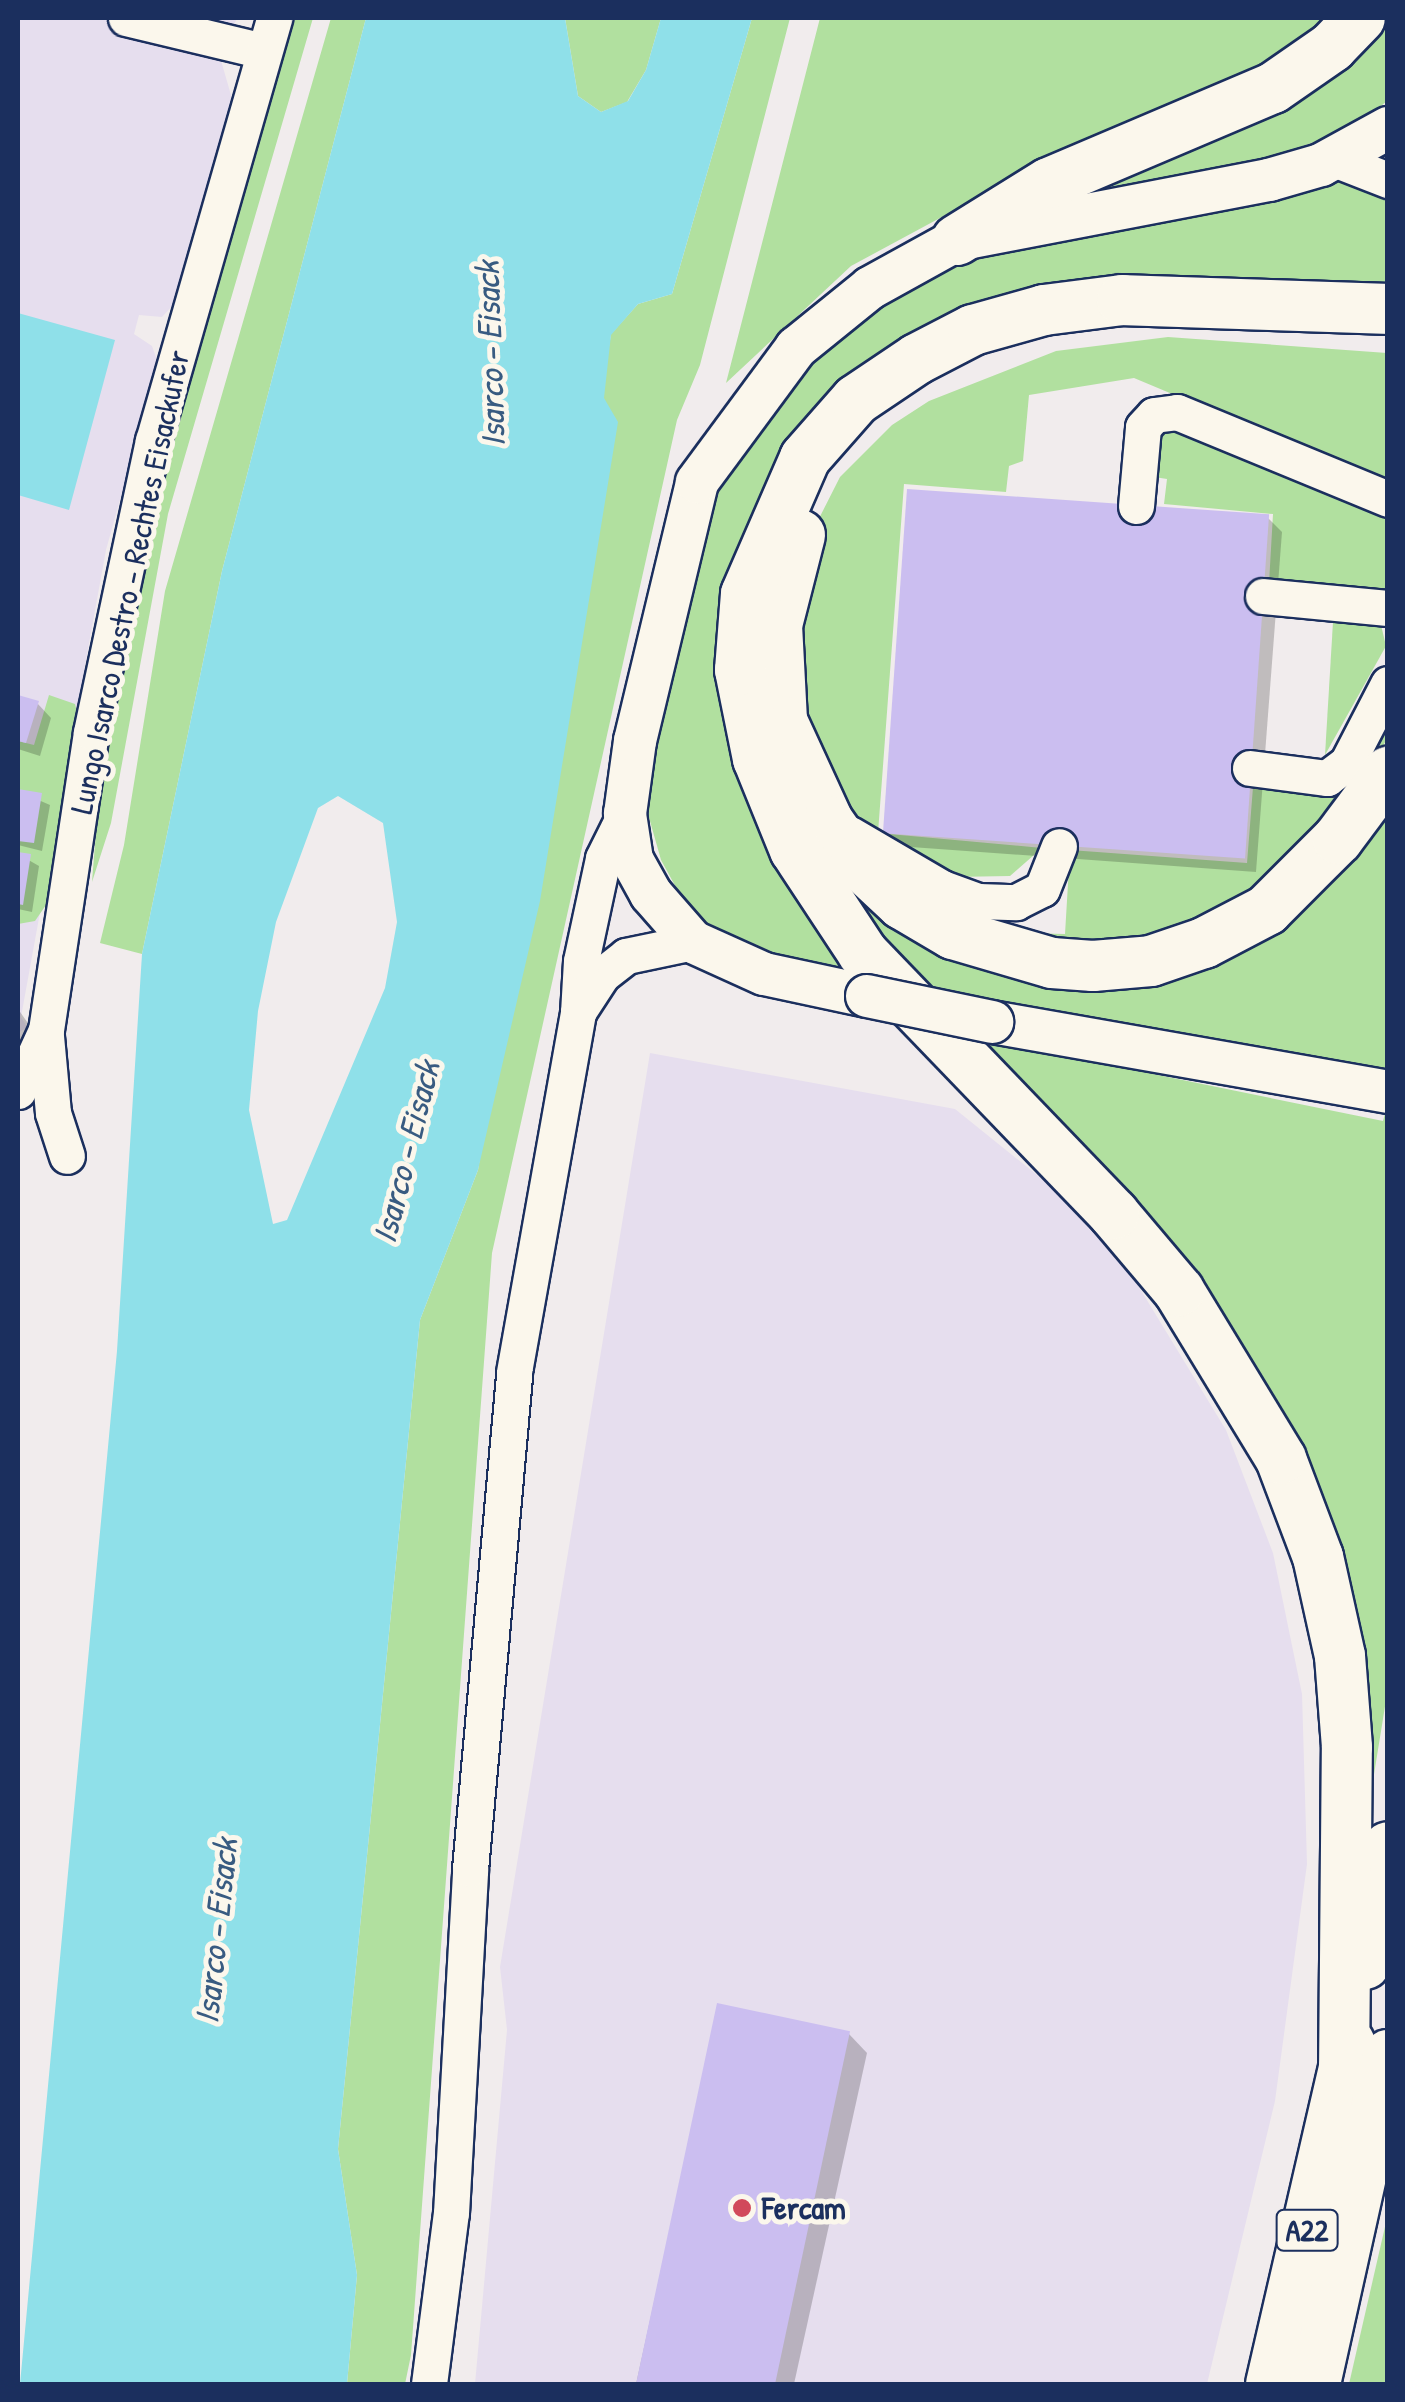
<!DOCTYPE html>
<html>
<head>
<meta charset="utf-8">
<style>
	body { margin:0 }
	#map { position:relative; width:1405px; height:2402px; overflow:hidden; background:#f1eced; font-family:"Patrick Hand",sans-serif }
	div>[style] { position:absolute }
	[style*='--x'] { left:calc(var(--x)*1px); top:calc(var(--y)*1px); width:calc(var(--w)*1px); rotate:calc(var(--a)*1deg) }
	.built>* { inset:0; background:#e6deee }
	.green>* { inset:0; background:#b1e09f }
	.water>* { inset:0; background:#8fe0e9 }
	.shadow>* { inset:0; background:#0003 }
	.building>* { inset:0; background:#cbbef0; transform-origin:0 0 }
	.roads { filter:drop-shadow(2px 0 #1b2f5e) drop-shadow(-2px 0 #1b2f5e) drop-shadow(0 2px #1b2f5e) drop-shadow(0 -2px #1b2f5e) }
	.minor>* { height:35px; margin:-17.5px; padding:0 17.5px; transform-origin:17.5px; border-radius:17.5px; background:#fbf7ec }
	.major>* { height:42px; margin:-21px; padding:0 21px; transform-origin:21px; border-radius:21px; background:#fbf7ec }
	.highway>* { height:50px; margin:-25px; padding:0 25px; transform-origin:25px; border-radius:25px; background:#fbf7ec }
	.bridges { filter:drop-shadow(2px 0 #1b2f5e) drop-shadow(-2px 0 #1b2f5e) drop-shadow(0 2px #1b2f5e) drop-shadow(0 -2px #1b2f5e) }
	.major-bridge>* { height:42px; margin:-21px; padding:0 21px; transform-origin:21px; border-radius:21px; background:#fbf7ec }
	.dots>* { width:28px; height:28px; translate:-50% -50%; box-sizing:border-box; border:5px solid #fbf7ec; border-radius:50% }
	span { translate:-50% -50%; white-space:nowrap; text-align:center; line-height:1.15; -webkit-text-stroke:10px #fbf7ec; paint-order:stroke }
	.shield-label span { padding:2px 8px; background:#fbf7ec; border:2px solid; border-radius:8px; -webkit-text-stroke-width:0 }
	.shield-label { font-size:30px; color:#1b2f5e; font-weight:700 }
	.street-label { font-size:32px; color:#1b2f5e }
	.poi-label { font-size:32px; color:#1b2f5e; font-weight:700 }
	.left { translate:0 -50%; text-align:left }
	.water-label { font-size:35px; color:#385b81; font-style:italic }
	.frame { position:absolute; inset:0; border:20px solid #1b2f5e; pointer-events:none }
</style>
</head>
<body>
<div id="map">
	<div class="built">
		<i style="clip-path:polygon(18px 18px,237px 18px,220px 57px,233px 102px,174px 304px,162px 317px,139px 315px,134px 334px,152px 346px,158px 363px,106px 550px,21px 1017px,27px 1027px,18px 1033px)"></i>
		<i style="clip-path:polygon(650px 1053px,955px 1109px,1103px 1228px,1226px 1430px,1273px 1553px,1302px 1694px,1307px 1864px,1275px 2101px,1207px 2384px,475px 2384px,507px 2030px,500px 1967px)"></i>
	</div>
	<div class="green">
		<i style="clip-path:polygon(287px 18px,313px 18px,168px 514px,111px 823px,92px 882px,102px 756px,150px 506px)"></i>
		<i style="clip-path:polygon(331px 18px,366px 18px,222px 571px,142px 954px,100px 943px,124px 845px,165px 591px)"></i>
		<i style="clip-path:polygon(565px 18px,661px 18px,646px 70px,627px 102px,601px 112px,578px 96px)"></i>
		<i style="clip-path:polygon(752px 18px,790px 18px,700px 365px,677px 420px,492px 1253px,411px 2355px,405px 2384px,347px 2384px,357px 2275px,338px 2149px,420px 1320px,478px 1170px,611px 334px,638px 304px,672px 294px)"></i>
		<i style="clip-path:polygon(820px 18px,1338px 18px,1300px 49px,990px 191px,851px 266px,726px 383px)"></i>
		<i style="clip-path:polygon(1371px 18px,1387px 18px,1387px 101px,1375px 111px,1320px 140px,1269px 158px,1090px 193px)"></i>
		<i style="clip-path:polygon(1322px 173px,1387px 190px,1387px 296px,932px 334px,746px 558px,877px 981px,728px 946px,689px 911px,661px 860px,648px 814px,649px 766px,719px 479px,795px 379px,870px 313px,957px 262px)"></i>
		<i style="clip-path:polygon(1168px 337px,1387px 353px,1387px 484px,1134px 378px,1029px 395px,1023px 461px,1009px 466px,1006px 492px,904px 484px,878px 833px,1042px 848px,1010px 876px,953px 877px,836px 810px,795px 727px,800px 556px,840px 477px,892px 425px,929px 401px,1056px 351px)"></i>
		<i style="clip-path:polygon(1165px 429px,1387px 515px,1387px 590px,1269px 583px,1273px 514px,1164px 504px,1167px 479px,1148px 476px)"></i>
		<i style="clip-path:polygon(1333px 622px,1381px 625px,1386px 646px,1325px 755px)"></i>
		<i style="clip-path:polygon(759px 647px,895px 914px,1148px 970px,1387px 794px,1387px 1077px,942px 990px,992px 1041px,1383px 1121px,1387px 1106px,1388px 1688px,1364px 1836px,1294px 1452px,849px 907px)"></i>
		<i style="clip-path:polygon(49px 695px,75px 704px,78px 716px,46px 905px,35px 921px,18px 924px,18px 741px,34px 745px)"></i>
		<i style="clip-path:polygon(1387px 704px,1387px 738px,1363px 788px,1279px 879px,1148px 944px,1055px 951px,1022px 933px,1065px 934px,1070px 850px,1247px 863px,1253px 787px,1319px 793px)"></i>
		<i style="clip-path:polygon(1387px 2218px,1387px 2384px,1349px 2384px)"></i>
	</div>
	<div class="water">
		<i style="clip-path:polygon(evenodd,366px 18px,565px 18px,578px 96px,601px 112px,628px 101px,646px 70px,661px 18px,752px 18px,672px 294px,638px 304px,611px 335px,604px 398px,618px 422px,540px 901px,478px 1170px,420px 1320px,338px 2149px,357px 2275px,347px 2384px,20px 2384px,117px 1351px,142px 954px,222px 571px,366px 18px,338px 796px,383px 823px,397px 922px,385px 988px,287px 1220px,273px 1224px,249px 1110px,258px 1011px,276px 922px,318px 808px,338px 796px)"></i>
		<i style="clip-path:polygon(18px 313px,115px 340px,69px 510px,18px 495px)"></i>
	</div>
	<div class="shadow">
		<i style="clip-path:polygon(1268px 518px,1282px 532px,1256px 872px,897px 846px,883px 832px)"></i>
		<i style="clip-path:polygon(18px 698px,37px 703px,51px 718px,40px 756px,18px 749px)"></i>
		<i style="clip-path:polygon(20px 792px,50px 805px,42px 851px,18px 845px)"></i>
		<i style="clip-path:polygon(18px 854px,39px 866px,32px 912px,18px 909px)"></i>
		<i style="clip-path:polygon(18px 1009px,44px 1046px,18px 1062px)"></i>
		<i style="clip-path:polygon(719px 2006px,849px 2034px,867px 2053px,794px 2384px,636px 2384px)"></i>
	</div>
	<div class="building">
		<i style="left:907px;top:489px;width:363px;height:345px;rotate:4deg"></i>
		<i style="clip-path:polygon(18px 695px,39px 701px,26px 743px,18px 741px)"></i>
		<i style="clip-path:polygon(18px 789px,42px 793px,34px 843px,18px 841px)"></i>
		<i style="clip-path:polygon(18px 852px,31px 854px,23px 905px,18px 904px)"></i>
		<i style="left:717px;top:2003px;width:136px;height:390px;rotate:12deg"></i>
	</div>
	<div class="roads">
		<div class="minor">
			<i style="--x:126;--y:18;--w:141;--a:13.5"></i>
			<i style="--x:1334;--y:159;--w:58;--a:21.3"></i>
			<i style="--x:1136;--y:506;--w:79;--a:-84.9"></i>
			<i style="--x:1143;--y:427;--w:16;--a:-47"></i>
			<i style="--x:1154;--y:415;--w:23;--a:-7"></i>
			<i style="--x:1177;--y:412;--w:228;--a:22.4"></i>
			<i style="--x:1263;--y:596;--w:126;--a:5.5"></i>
			<i style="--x:1250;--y:768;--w:78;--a:7.4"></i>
			<i style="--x:1327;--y:778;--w:25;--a:-37"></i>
			<i style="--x:1347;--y:763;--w:89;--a:-62.6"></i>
			<i style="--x:850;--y:834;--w:107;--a:30.4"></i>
			<i style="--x:942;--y:888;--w:38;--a:20"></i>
			<i style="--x:978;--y:901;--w:38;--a:2"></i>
			<i style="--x:1016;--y:902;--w:29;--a:-27"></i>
			<i style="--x:1042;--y:889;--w:46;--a:-68.4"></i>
			<i style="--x:578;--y:1012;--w:44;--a:-57"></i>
			<i style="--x:602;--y:975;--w:31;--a:-38"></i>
			<i style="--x:626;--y:956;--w:68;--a:-11.8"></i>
			<i style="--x:46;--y:1036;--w:77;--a:84.8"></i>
			<i style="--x:53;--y:1113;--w:45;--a:72"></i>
			<i style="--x:18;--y:1091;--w:67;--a:-65.3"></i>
			<i style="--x:46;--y:1030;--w:301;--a:-81.4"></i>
			<i style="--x:91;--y:732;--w:298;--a:-78"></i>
			<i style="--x:153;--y:441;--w:440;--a:-74"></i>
			<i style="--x:429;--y:2384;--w:172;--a:-82.7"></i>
			<i style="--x:451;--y:2213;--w:345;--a:-86.8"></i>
			<i style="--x:470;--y:1869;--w:499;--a:-84.9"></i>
			<i style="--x:514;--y:1372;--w:365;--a:-79.9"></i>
			<i style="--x:578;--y:1013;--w:52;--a:-86.7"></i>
			<i style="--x:581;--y:961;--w:105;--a:-77.9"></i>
			<i style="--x:603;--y:858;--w:49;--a:-63.4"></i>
		</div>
		<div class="major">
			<i style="--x:867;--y:996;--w:105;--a:-167.9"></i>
			<i style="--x:764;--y:974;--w:78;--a:-155.7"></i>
			<i style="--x:693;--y:942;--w:64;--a:-131.2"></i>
			<i style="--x:651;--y:894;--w:39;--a:-119"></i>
			<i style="--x:632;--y:860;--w:47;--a:-98.7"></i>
			<i style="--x:625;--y:814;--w:74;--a:-82.2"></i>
			<i style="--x:635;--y:741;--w:266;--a:-76.5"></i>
			<i style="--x:697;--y:482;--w:167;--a:-53.5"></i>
			<i style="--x:796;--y:348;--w:95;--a:-39"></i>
			<i style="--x:870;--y:288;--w:99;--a:-28.9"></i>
			<i style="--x:957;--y:240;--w:318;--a:-10.9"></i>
			<i style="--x:1269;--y:180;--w:54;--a:-16.1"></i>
			<i style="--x:1321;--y:165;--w:77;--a:-28.9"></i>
			<i style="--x:992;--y:1022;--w:402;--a:10"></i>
		</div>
		<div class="highway">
			<i style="--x:957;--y:240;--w:108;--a:-31.8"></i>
			<i style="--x:1049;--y:183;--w:243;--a:-23"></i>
			<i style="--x:1273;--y:88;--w:72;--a:-34.8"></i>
			<i style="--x:1332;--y:47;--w:40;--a:-46"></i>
			<i style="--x:800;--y:535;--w:93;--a:104.3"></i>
			<i style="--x:777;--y:625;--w:96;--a:87"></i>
			<i style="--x:782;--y:721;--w:110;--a:65.3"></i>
			<i style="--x:828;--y:821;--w:49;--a:55"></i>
			<i style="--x:856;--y:861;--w:63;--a:43.1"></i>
			<i style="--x:902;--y:904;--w:59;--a:30.5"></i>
			<i style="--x:953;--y:934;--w:103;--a:16.3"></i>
			<i style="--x:1052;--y:963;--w:41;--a:4.2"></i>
			<i style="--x:1093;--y:966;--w:58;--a:-4.9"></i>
			<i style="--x:1151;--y:961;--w:56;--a:-18.8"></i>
			<i style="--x:1204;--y:943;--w:71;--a:-27.6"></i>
			<i style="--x:1267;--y:910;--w:100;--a:-45"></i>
			<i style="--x:1338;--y:839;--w:84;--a:-53.3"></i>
			<i style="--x:1365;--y:1964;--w:119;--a:-78.9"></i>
			<i style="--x:1344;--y:2075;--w:328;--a:-89.5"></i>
			<i style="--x:1347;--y:1747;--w:91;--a:-94.4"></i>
			<i style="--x:1340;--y:1656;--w:101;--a:-102.5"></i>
			<i style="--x:1318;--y:1557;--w:105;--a:-110.7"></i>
			<i style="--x:1281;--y:1459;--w:197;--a:-121.3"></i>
			<i style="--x:1179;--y:1291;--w:101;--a:-130.2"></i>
			<i style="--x:1114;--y:1214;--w:362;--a:-133.9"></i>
			<i style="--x:863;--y:953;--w:123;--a:-123.4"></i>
			<i style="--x:795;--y:850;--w:98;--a:-112.1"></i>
			<i style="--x:758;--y:759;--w:91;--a:-101.4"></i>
			<i style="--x:740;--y:670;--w:76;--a:-85.5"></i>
			<i style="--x:746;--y:594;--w:148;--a:-66.5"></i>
			<i style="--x:805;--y:458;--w:77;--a:-48.7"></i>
			<i style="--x:856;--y:400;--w:73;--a:-33.9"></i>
			<i style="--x:917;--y:359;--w:63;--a:-27.4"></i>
			<i style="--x:973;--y:330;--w:74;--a:-15.7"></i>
			<i style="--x:1044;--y:310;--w:79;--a:-7.3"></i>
			<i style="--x:1122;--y:300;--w:266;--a:1.9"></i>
			<i style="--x:1271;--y:2384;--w:350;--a:-77"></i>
			<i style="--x:1315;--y:2384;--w:337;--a:-77.5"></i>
		</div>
	</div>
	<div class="bridges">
		<div class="major-bridge">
			<i style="--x:867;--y:996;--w:128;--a:11.7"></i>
		</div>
	</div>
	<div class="dots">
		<i style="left:742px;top:2208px;background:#d1495b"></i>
	</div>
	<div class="shield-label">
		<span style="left:1307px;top:2230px">A22</span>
	</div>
	<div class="street-label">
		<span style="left:130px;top:582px;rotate:-78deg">Lungo Isarco Destro - Rechtes Eisackufer</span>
	</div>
	<div class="poi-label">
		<span class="left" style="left:762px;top:2208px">Fercam</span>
	</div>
	<div class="water-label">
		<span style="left:490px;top:354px;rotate:-92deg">Isarco - Eisack</span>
		<span style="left:406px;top:1152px;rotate:-76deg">Isarco - Eisack</span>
		<span style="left:216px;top:1931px;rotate:-84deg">Isarco - Eisack</span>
	</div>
	<div class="frame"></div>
</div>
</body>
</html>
